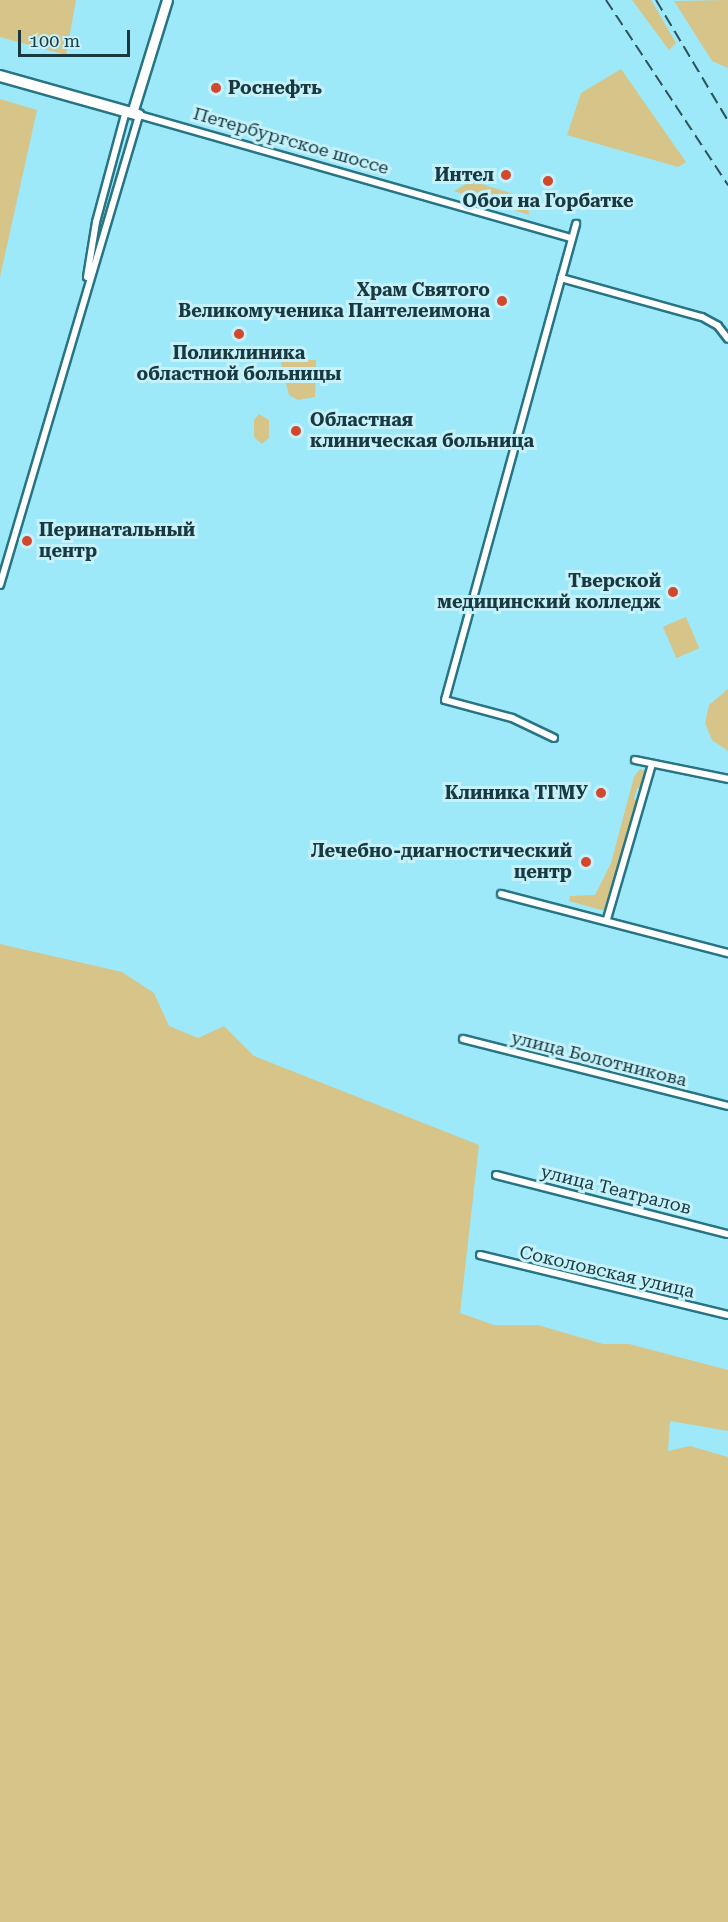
<!DOCTYPE html>
<html>
<head>
<meta charset="utf-8">
<style>
	body { margin:0 }
	#map { position:relative; width:728px; height:1922px; overflow:hidden; background:#9ee9f9; font-family:"Roboto Serif",serif }
	div>[style] { position:absolute }
	[style*='--x'] { left:calc(var(--x)*1px); top:calc(var(--y)*1px); width:calc(var(--w)*1px); rotate:calc(var(--a)*1deg) }
	.green>* { inset:0; background:#d6c489; transform-origin:0 0 }
	.roads { filter:drop-shadow(2px 0 #277584) drop-shadow(-2px 0 #277584) drop-shadow(0 2px #277584) drop-shadow(0 -2px #277584) }
	.minor>* { height:6px; margin:-3px; padding:0 3px; transform-origin:3px; border-radius:3px; background:#fff }
	.secondary>* { height:9px; margin:-4.5px; padding:0 4.5px; transform-origin:4.5px; border-radius:4.5px; background:#fff }
	.primary>* { height:10px; margin:-5px; padding:0 5px; transform-origin:5px; border-radius:5px; background:#fff }
	.rail>* { height:2px; margin-top:-1px; transform-origin:0; background:repeating-linear-gradient(90deg,#2d535b 0 12px,transparent 0 18px) }
	.dots>* { width:16px; height:16px; translate:-50% -50%; box-sizing:border-box; border:3px solid #c5f1fa; border-radius:50% }
	span { translate:-50% -50%; white-space:nowrap; text-align:center; line-height:1.15; -webkit-text-stroke:6px #c5f1fa; paint-order:stroke }
	.poi-label { font-size:18px; color:#19383f; font-weight:700 }
	.left { translate:0 -50%; text-align:left }
	.right { translate:-100% -50%; text-align:right }
	.street-label { font-size:18px; color:#19383f }
	.scale { position:absolute; left:18px; top:30px; width:112px; height:27px; box-sizing:border-box; border:3px solid #19383f; border-top:0; padding-left:8px; font-size:18px; line-height:21px; white-space:nowrap; color:#19383f; -webkit-text-stroke:4px #c5f1fa; paint-order:stroke }
</style>
</head>
<body>
<div id="map">
	<div class="green">
		<i style="clip-path:polygon(0 0,76px 0,66px 55px,0 37px)"></i>
		<i style="clip-path:polygon(632px 0,651px 0,676px 43px,669px 50px)"></i>
		<i style="clip-path:polygon(728px 0,728px 68px,712px 61px,674px 1px)"></i>
		<i style="clip-path:polygon(621px 69px,686px 162px,678px 167px,567px 135px,581px 93px)"></i>
		<i style="clip-path:polygon(0 99px,37px 110px,0 277px)"></i>
		<i style="clip-path:polygon(471px 181px,527px 198px,529px 215px,454px 191px)"></i>
		<i style="clip-path:polygon(285px 359px,316px 360px,315px 397px,298px 400px,289px 395px,281px 363px)"></i>
		<i style="clip-path:polygon(259px 414px,269px 420px,269px 438px,262px 444px,254px 437px,254px 420px)"></i>
		<i style="left:686px;top:617px;width:34px;height:25px;rotate:67deg"></i>
		<i style="clip-path:polygon(728px 689px,728px 751px,712px 740px,705px 723px,709px 705px)"></i>
		<i style="clip-path:polygon(640px 769px,648px 772px,642px 789px,637px 788px,634px 799px,639px 801px,605px 911px,569px 901px,570px 896px,595px 895px,611px 863px,634px 777px)"></i>
		<i style="clip-path:polygon(0 944px,122px 972px,154px 993px,169px 1026px,198px 1038px,224px 1026px,254px 1056px,479px 1145px,460px 1313px,494px 1325px,538px 1325px,603px 1344px,629px 1344px,728px 1370px,728px 1431px,670px 1421px,668px 1451px,690px 1446px,728px 1457px,728px 1922px,0 1922px)"></i>
	</div>
	<div class="roads">
		<div class="minor">
			<i style="--x:87;--y:277;--w:56;--a:-80.7"></i>
			<i style="--x:96;--y:222;--w:115;--a:-74.9"></i>
			<i style="--x:561;--y:278;--w:146;--a:15.5"></i>
			<i style="--x:702;--y:317;--w:18;--a:29"></i>
			<i style="--x:718;--y:326;--w:16;--a:52"></i>
			<i style="--x:0;--y:585;--w:490;--a:-73.5"></i>
			<i style="--x:139;--y:115;--w:450;--a:15.9"></i>
			<i style="--x:554;--y:738;--w:47;--a:-154.5"></i>
			<i style="--x:512;--y:718;--w:69;--a:-165"></i>
			<i style="--x:445;--y:700;--w:494;--a:-74.6"></i>
			<i style="--x:635;--y:760;--w:95;--a:11.5"></i>
			<i style="--x:501;--y:894;--w:235;--a:14.6"></i>
			<i style="--x:607;--y:919;--w:161;--a:-73.8"></i>
			<i style="--x:463;--y:1039;--w:273;--a:14.2"></i>
			<i style="--x:496;--y:1175;--w:239;--a:14.3"></i>
			<i style="--x:480;--y:1255;--w:255;--a:13.6"></i>
		</div>
		<div class="secondary">
			<i style="--x:132;--y:113;--w:118;--a:-72.8"></i>
		</div>
		<div class="primary">
			<i style="--x:0;--y:76;--w:144;--a:15.7"></i>
		</div>
	</div>
	<div class="rail">
		<i style="--x:606;--y:0;--w:222;--a:56.6"></i>
		<i style="--x:656;--y:0;--w:141;--a:59.2"></i>
	</div>
	<div class="dots">
		<i style="left:216px;top:88px;background:#d3482c"></i>
		<i style="left:506px;top:175px;background:#d3482c"></i>
		<i style="left:548px;top:181px;background:#d3482c"></i>
		<i style="left:502px;top:301px;background:#d3482c"></i>
		<i style="left:239px;top:334px;background:#d3482c"></i>
		<i style="left:296px;top:431px;background:#d3482c"></i>
		<i style="left:27px;top:541px;background:#d3482c"></i>
		<i style="left:673px;top:592px;background:#d3482c"></i>
		<i style="left:601px;top:793px;background:#d3482c"></i>
		<i style="left:586px;top:862px;background:#d3482c"></i>
	</div>
	<div class="poi-label">
		<span class="left" style="left:228px;top:88px">Роснефть</span>
		<span class="right" style="left:494px;top:175px">Интел</span>
		<span style="left:548px;top:201px">Обои на Горбатке</span>
		<span class="right" style="left:490px;top:301px">Храм Святого<br>Великомученика Пантелеимона</span>
		<span style="left:239px;top:364px">Поликлиника<br>областной больницы</span>
		<span class="left" style="left:310px;top:431px">Областная<br>клиническая больница</span>
		<span class="left" style="left:39px;top:541px">Перинатальный<br>центр</span>
		<span class="right" style="left:661px;top:592px">Тверской<br>медицинский колледж</span>
		<span class="right" style="left:588px;top:793px">Клиника ТГМУ</span>
		<span class="right" style="left:572px;top:862px">Лечебно-диагностический<br>центр</span>
	</div>
	<div class="street-label">
		<span style="left:291px;top:141px;rotate:16deg">Петербургское шоссе</span>
		<span style="left:599px;top:1059px;rotate:14deg">улица Болотникова</span>
		<span style="left:616px;top:1190px;rotate:14deg">улица Театралов</span>
		<span style="left:607px;top:1272px;rotate:13deg">Соколовская улица</span>
	</div>
	<div class="scale">100 m</div>
</div>
</body>
</html>
